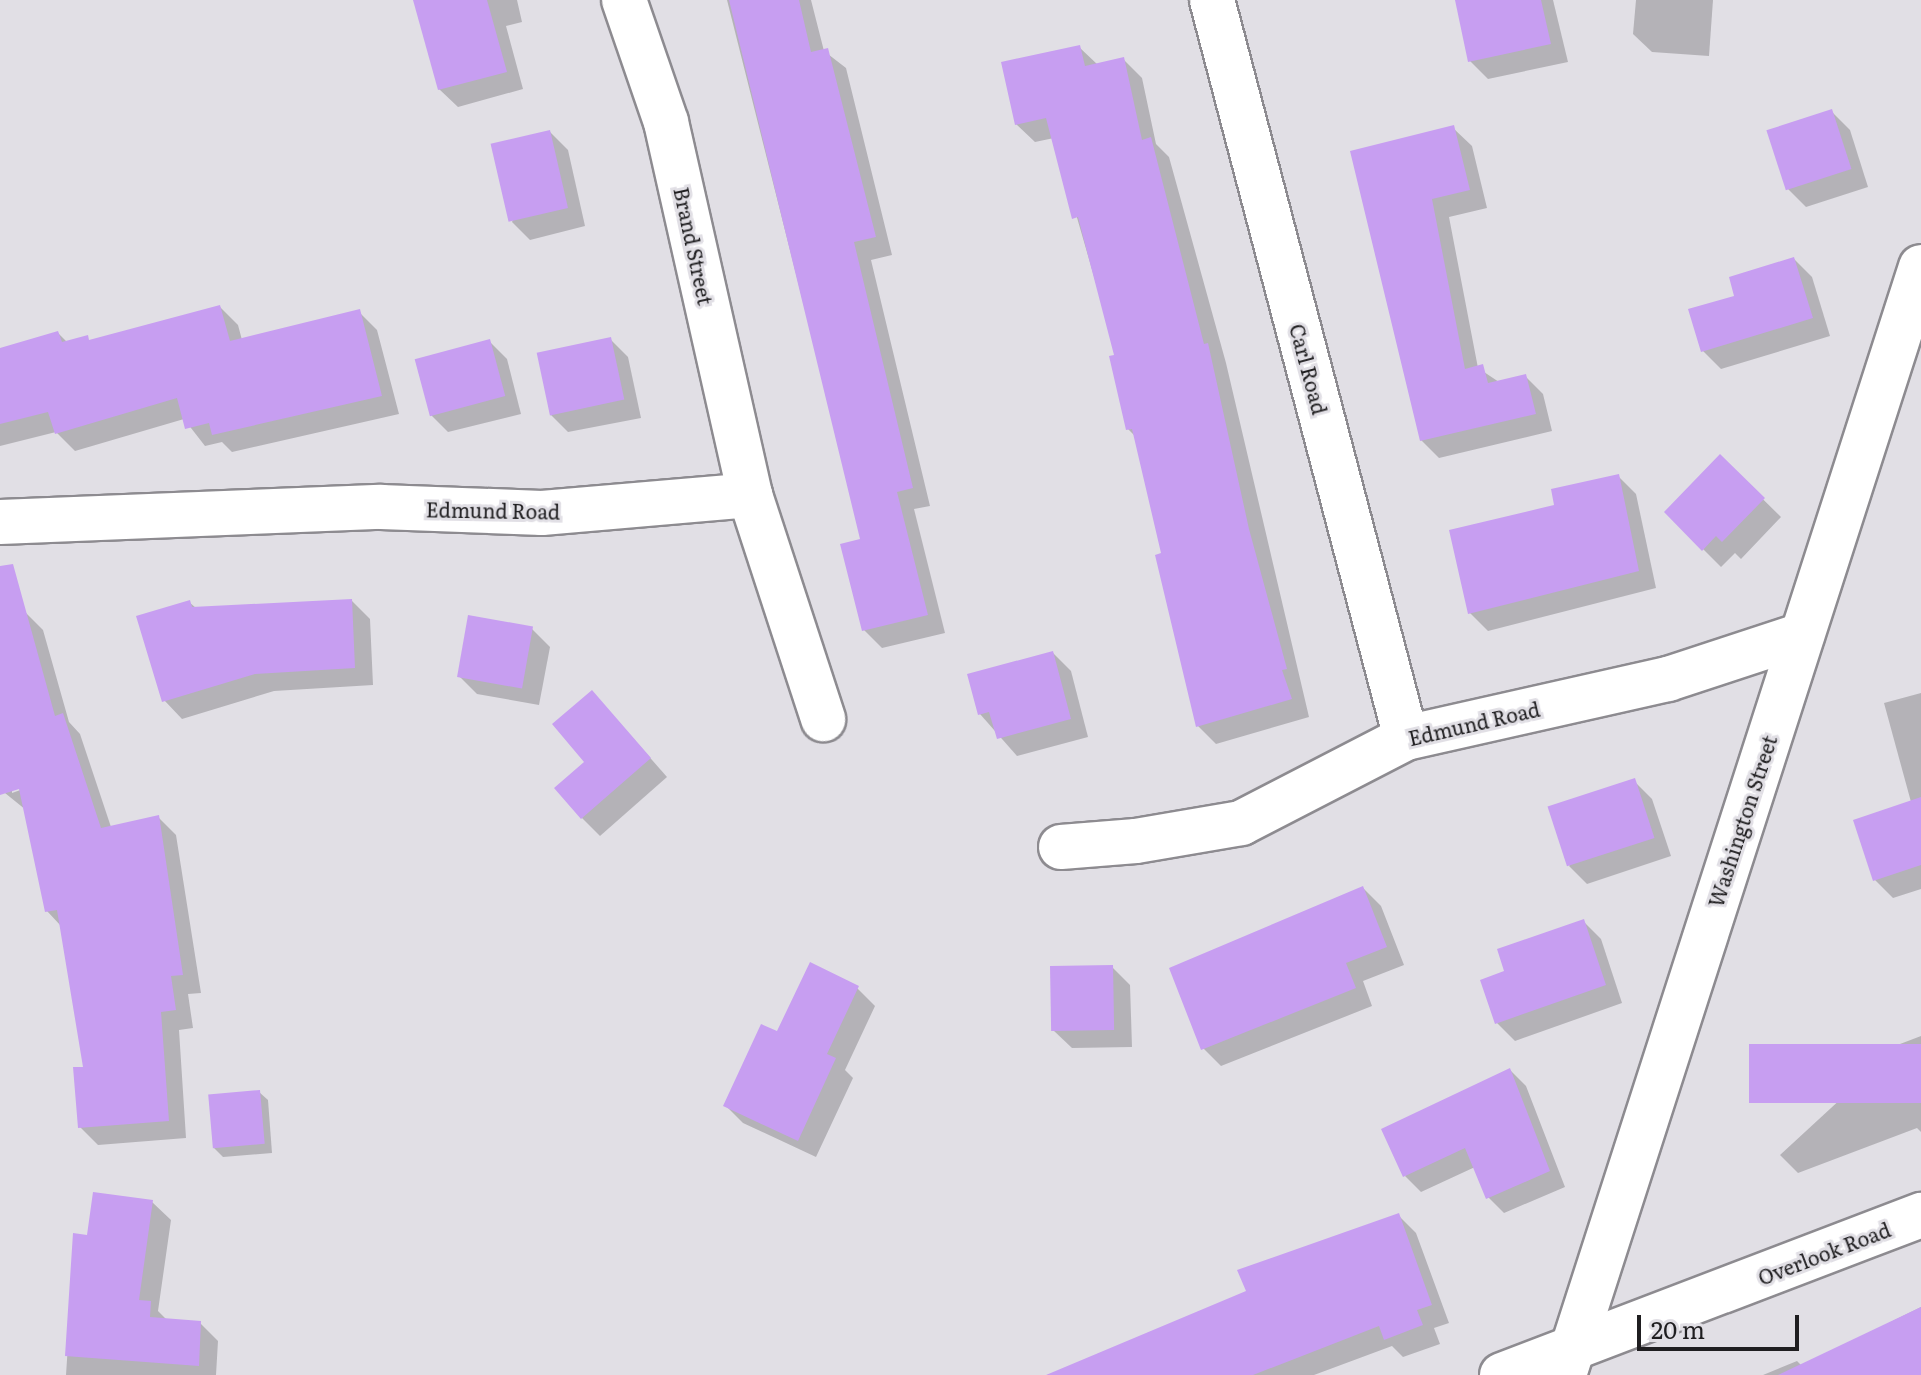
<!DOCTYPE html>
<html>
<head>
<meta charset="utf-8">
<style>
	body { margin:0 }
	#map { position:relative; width:1921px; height:1375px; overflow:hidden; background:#e1dfe5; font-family:Literata,serif }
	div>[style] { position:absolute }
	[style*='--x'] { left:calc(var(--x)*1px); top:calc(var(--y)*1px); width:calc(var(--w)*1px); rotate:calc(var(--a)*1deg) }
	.shadow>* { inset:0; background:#0003 }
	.building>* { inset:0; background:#c79ef1; transform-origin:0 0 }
	.roads { filter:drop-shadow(2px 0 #8d8b90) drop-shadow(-2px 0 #8d8b90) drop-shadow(0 2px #8d8b90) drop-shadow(0 -2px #8d8b90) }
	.minor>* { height:44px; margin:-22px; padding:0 22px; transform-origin:22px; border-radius:22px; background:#fff }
	.tertiary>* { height:44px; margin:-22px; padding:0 22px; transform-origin:22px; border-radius:22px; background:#fff }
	span { translate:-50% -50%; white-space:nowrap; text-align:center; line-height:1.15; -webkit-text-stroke:6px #e1dfe5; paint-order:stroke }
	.street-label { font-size:20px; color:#1f1e20 }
	.scale { position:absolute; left:1637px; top:1315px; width:162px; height:36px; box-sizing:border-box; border:4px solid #1f1e20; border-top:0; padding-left:10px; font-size:24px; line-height:28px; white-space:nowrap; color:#1f1e20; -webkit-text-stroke:6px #e1dfe5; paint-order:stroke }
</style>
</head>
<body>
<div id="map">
	<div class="shadow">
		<i style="clip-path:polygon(415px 0,517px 0,522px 22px,506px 26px,523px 89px,458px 107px,439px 89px)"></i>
		<i style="clip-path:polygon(727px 0,811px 0,824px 51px,846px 68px,892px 255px,871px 260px,930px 506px,914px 509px,945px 633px,882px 648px,864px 630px,863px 540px)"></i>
		<i style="clip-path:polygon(1468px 0,1553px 0,1568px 62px,1488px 79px,1470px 61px)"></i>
		<i style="clip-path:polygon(1636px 0,1713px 0,1709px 56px,1652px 52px,1633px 34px)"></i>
		<i style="clip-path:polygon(1079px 47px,1098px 65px,1124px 60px,1142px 78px,1156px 144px,1169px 157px,1226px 363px,1309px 717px,1216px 744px,1198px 726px,1163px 555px,1135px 436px,1128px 429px,1117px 356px,1054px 138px,1035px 142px,1016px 124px)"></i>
		<i style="clip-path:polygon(1832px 112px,1850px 130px,1868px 187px,1806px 207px,1788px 189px)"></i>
		<i style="clip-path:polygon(1453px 128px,1472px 146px,1487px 208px,1449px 217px,1478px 368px,1499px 382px,1525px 376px,1543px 394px,1552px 431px,1439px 458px,1421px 440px,1352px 153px)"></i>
		<i style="clip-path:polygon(550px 132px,568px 150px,585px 226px,530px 240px,512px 222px)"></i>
		<i style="clip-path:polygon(1794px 259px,1812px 277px,1830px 336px,1721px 369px,1703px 351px,1737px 297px)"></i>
		<i style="clip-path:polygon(220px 307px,238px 325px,242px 340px,359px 312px,377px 330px,399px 414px,232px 452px,222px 442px,205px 446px,184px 419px,75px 451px,56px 432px,0 446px,0 350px,58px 333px,68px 343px,91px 341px)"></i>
		<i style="clip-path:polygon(610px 339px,628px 357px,641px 418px,568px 432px,550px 414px)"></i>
		<i style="clip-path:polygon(489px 341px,507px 359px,521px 414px,448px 432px,430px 414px)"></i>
		<i style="clip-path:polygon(1720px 457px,1781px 517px,1741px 559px,1735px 553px,1721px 567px,1666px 512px)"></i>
		<i style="clip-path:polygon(1618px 476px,1636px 494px,1656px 588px,1488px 631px,1470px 613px,1557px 507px)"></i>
		<i style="clip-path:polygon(352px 601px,370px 619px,373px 685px,274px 691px,182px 719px,164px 700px,189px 602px,196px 608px)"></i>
		<i style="clip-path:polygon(evenodd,25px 612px,43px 630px,69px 722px,80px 734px,111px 827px,158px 817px,176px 835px,201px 993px,188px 994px,193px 1028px,179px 1030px,186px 1138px,98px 1145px,80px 1127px,85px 1069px,61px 926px,47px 911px,26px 810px,5px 793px,0 779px,0 619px,25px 612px,29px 787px,12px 793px,12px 789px,29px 787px)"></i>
		<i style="clip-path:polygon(532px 629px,550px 647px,539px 705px,477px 694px,459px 676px)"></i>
		<i style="clip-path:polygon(1053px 653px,1071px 671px,1088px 737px,1017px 756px,980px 714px)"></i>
		<i style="clip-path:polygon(1921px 693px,1921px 889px,1893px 898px,1875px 880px,1911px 802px,1884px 703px)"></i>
		<i style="clip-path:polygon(609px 711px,667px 777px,600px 836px,582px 818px,587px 762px)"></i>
		<i style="clip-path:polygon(1634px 781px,1652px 799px,1671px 856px,1587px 884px,1569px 866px)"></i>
		<i style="clip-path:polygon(1363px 888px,1381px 906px,1404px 965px,1363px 981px,1372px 1006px,1221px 1066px,1203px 1048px)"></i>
		<i style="clip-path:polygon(1583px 921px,1601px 939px,1622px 1003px,1515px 1041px,1497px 1023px,1507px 972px)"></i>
		<i style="clip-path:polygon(1112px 967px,1130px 985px,1132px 1047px,1072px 1048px,1053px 1030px)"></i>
		<i style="clip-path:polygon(857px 988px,875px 1006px,845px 1070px,853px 1078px,816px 1157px,743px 1123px,725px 1105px,778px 1034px)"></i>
		<i style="clip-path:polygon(1921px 1036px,1921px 1132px,1917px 1128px,1798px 1173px,1780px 1155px,1882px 1061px,1879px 1052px)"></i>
		<i style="clip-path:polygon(1510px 1070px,1526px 1086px,1565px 1187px,1504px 1213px,1488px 1197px,1475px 1167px,1421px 1192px,1405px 1176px)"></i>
		<i style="clip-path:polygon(259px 1092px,268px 1100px,272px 1153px,223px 1157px,214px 1148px)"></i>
		<i style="clip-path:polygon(152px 1202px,171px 1220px,158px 1311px,167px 1320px,200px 1323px,218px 1341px,216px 1375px,66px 1375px,75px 1236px,88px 1237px)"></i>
		<i style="clip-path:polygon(1398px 1215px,1416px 1233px,1449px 1323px,1434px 1328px,1440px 1344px,1403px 1357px,1392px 1346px,1314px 1375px,1090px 1375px)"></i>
		<i style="clip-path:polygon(1921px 1307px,1921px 1375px,1763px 1375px,1797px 1361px,1802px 1366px)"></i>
	</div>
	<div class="building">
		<i style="clip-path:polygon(413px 0,487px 0,507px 72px,438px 90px)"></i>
		<i style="clip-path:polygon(729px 0,799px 0,811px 52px,828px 48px,876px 237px,854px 242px,913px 488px,897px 492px,928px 615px,862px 631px,840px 544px,860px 539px)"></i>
		<i style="clip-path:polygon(1455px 0,1541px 0,1551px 44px,1468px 62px)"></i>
		<i style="clip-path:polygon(1080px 45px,1085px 66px,1124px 57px,1142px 140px,1151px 137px,1204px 344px,1208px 343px,1249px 529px,1287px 669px,1282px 670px,1292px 699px,1196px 727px,1155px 555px,1161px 553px,1132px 429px,1126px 430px,1109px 356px,1114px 355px,1078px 217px,1072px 219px,1046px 118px,1015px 125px,1001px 62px)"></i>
		<i style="left:1832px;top:109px;width:63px;height:69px;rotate:72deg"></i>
		<i style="clip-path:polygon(1454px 125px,1470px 190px,1432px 199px,1465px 369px,1483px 364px,1488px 383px,1526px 374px,1536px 414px,1420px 441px,1350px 151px)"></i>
		<i style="left:550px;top:130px;width:80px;height:61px;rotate:77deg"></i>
		<i style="clip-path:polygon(1794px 257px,1813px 318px,1701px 352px,1688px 309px,1734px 296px,1729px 277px)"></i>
		<i style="clip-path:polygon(220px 305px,230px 341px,360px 309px,382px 396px,212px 435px,209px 423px,185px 429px,177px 398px,55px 434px,48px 412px,0 424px,0 348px,58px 331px,62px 342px,88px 335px,89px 340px)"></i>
		<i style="left:611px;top:337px;width:64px;height:76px;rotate:78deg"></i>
		<i style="left:490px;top:339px;width:59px;height:78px;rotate:75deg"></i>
		<i style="clip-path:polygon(1720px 454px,1765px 498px,1722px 542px,1716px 536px,1702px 551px,1664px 512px)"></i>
		<i style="clip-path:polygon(1619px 474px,1639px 571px,1468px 614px,1449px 530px,1554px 505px,1551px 489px)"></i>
		<i style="clip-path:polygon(13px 564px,55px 716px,63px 713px,101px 828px,159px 815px,183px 975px,171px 976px,176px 1010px,161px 1012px,169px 1121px,78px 1128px,73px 1067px,83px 1067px,57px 910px,45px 912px,19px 789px,0 795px,0 566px)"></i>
		<i style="clip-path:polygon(352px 599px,355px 668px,255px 674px,162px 702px,136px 616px,190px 600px,192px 607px)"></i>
		<i style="left:468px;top:615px;width:66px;height:63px;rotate:10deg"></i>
		<i style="clip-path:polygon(1053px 651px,1071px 719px,997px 739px,989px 712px,978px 715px,967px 674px)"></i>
		<i style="clip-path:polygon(592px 690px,651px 758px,581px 819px,554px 788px,584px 762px,552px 724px)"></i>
		<i style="left:1635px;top:778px;width:63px;height:92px;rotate:72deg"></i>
		<i style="clip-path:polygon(1921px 797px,1921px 865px,1873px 881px,1853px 820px)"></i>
		<i style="clip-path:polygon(1363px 886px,1387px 947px,1346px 963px,1356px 988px,1201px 1050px,1169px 968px)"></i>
		<i style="clip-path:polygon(1584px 919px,1606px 985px,1495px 1024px,1480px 980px,1504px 971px,1497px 949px)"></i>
		<i style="clip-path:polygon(810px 962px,859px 986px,827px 1054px,836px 1058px,798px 1141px,723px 1106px,761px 1024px,777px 1031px)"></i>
		<i style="left:1113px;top:965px;width:65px;height:63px;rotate:89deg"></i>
		<i style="left:1921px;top:1044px;width:59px;height:172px;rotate:90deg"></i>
		<i style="clip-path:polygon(1510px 1068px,1550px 1171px,1486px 1199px,1465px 1148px,1403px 1177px,1381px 1129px)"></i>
		<i style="left:260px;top:1090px;width:54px;height:52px;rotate:85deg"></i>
		<i style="clip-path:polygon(93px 1192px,153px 1200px,139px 1300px,151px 1301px,150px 1317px,201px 1321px,199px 1366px,65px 1356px,73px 1233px,87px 1235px)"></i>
		<i style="clip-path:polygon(1399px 1213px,1432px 1305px,1417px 1310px,1423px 1325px,1384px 1340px,1379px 1326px,1253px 1375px,1046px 1375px,1246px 1291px,1237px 1270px)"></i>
		<i style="clip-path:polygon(1921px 1307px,1921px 1375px,1778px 1375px)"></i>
	</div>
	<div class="roads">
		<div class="minor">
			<i style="--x:624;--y:0;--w:129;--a:71"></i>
			<i style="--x:666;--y:122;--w:382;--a:77.3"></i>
			<i style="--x:750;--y:495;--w:236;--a:71.9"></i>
			<i style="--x:1212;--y:0;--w:763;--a:75.27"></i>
			<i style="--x:0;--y:522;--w:381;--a:-2.3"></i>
			<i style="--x:381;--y:507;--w:161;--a:2.1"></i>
			<i style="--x:542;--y:513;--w:209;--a:-4.9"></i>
			<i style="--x:1061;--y:847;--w:75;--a:-4.6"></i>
			<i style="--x:1136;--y:841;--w:107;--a:-9.7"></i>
			<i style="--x:1241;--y:823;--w:186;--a:-27.3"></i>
			<i style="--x:1406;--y:738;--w:269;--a:-12.7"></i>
			<i style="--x:1668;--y:679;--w:141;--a:-18.2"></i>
			<i style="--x:1502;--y:1375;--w:449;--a:-20.9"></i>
		</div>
		<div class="tertiary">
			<i style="--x:1564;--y:1375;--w:1164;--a:-72.14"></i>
		</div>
	</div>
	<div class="street-label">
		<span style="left:694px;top:246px;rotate:78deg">Brand Street</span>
		<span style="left:1309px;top:369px;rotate:75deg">Carl Road</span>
		<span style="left:493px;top:510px;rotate:1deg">Edmund Road</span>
		<span style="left:1474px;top:723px;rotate:-13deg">Edmund Road</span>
		<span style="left:1742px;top:821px;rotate:-72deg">Washington Street</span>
		<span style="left:1824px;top:1253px;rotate:-21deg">Overlook Road</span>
	</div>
	<div class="scale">20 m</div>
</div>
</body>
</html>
